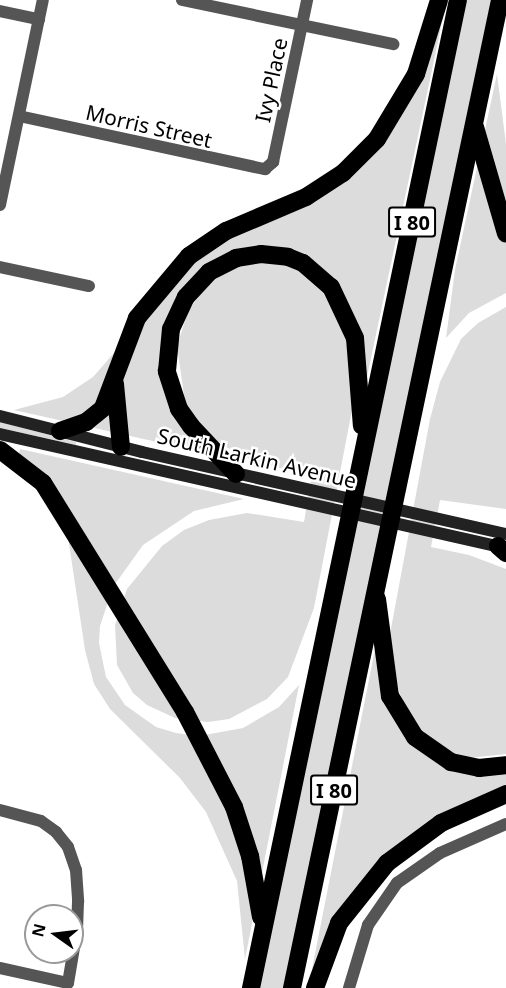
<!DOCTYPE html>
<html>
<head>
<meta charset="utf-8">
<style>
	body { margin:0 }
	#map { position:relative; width:506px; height:988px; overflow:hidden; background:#fff; font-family:"Noto Sans",sans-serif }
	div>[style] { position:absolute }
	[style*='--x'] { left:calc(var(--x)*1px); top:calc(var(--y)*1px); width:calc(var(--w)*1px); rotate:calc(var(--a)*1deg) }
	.green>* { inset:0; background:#dcdcdc }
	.street>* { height:12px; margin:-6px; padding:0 6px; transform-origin:6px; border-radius:6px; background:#555 }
	.secondary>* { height:12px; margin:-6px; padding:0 6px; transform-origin:6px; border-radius:6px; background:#222 }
	.highway>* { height:18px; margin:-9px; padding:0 9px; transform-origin:9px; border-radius:9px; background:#000 }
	span { translate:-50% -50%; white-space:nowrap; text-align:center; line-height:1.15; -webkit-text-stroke:5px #fff; paint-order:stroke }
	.shield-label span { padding:2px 4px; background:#fff; border:2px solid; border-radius:4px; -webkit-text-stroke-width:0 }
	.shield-label { font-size:20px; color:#000; font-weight:700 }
	.street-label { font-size:21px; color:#000 }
	.north { position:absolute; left:24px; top:904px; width:60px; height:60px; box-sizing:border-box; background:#fff; border:2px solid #999; border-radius:50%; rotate:284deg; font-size:16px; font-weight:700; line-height:24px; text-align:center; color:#000 }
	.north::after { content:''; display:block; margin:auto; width:21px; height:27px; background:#000; clip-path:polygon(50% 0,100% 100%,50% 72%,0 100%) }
</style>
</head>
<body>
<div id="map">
	<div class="green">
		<i style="clip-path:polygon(466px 0,491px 0,401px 431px,284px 988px,259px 988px)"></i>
		<i style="clip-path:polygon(444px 13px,367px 377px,361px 333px,344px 294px,304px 258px,207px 266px,162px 359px,206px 453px,14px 410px,63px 397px,93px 377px,200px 254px,345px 179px)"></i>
		<i style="clip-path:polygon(497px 74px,506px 144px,506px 293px,469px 313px,446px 338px,455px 270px)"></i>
		<i style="clip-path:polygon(252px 262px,280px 263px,293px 268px,306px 275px,330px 297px,348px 334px,352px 410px,314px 608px,288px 677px,267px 699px,229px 719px,208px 722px,175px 718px,147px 705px,133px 693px,117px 665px,115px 625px,127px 589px,162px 546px,184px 530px,209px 520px,247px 513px,304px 522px,312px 475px,262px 464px,240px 455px,218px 442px,198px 423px,185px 402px,177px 346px,188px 311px,208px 284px,233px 268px)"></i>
		<i style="clip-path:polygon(506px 307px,506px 509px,440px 500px,431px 547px,469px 555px,506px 569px,506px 754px,468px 758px,451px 753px,421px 731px,407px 710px,398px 689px,390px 634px,430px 419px,440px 382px,461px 339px,478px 323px)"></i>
		<i style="clip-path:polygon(0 422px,76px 442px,76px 445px,0 428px)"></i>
		<i style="clip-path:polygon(20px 449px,244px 499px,194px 511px,143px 545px,113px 587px,100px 626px,99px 643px,106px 677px,125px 705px,156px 727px,176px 733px,199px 736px,243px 728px,279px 707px,299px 685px,245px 959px,237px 881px,206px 812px,180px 778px,110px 709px,94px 684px,85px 650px,66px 524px,19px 454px)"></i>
		<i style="clip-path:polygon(376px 644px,417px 747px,506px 770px,506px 788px,418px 830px,312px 969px)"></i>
	</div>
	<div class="street">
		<i style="--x:182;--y:0;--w:216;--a:11.8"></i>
		<i style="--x:0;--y:11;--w:40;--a:12"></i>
		<i style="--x:19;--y:116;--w:252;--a:12.2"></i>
		<i style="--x:265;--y:169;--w:11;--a:-41"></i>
		<i style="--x:273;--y:162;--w:166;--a:-78.1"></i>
		<i style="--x:0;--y:205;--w:209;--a:-78.2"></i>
		<i style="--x:0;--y:267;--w:91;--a:12.1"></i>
		<i style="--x:0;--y:810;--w:42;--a:15"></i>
		<i style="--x:41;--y:821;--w:19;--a:36"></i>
		<i style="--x:56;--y:832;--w:19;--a:51"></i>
		<i style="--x:68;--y:847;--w:24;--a:71"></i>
		<i style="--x:76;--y:870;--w:32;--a:86"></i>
		<i style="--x:78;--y:902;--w:28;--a:92"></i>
		<i style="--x:77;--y:930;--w:54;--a:99.6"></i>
		<i style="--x:68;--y:983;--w:70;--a:-167.6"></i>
		<i style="--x:349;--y:988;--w:66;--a:-73.2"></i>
		<i style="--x:368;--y:925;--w:51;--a:-55.4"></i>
		<i style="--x:397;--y:883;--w:52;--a:-34.9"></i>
		<i style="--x:440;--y:853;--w:72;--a:-23.7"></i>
	</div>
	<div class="secondary">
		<i style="--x:0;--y:416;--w:146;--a:14.2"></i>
		<i style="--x:142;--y:452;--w:373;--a:12.7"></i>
		<i style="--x:0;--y:434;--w:518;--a:12.72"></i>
	</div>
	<div class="highway">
		<i style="--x:475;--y:127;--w:111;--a:73.8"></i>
		<i style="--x:115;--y:384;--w:63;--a:84.6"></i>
		<i style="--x:60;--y:431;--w:28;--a:-19"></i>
		<i style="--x:86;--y:422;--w:22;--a:-39"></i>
		<i style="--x:103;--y:408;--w:96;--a:-69.3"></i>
		<i style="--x:137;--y:318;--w:81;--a:-50"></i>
		<i style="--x:189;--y:256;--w:45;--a:-34"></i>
		<i style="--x:226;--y:231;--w:87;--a:-23"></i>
		<i style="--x:306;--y:197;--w:44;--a:-33"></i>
		<i style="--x:343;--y:173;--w:48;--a:-45"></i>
		<i style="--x:377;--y:139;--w:76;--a:-59"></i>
		<i style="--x:416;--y:74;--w:77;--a:-72.7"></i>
		<i style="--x:0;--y:450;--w:54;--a:37.5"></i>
		<i style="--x:43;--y:483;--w:269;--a:58.2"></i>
		<i style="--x:185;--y:712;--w:107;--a:62.7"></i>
		<i style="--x:234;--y:807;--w:52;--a:71.9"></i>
		<i style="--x:250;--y:856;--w:62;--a:79.8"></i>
		<i style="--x:236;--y:474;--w:66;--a:-133.2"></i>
		<i style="--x:191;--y:426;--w:21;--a:-125"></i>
		<i style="--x:179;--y:409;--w:40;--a:-108"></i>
		<i style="--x:167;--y:371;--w:42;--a:-84.6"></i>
		<i style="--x:171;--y:329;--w:35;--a:-65"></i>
		<i style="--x:186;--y:297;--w:34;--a:-47"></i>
		<i style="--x:209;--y:272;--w:30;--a:-27"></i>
		<i style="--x:236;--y:258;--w:25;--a:-9"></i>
		<i style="--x:261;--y:254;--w:27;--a:6"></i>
		<i style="--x:288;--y:257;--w:16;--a:22"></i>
		<i style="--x:303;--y:263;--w:37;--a:41"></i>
		<i style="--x:331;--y:287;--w:56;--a:64.8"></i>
		<i style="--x:355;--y:338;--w:88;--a:85.5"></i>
		<i style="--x:498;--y:546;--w:11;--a:41"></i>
		<i style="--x:377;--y:599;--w:98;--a:82.4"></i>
		<i style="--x:390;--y:696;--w:48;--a:58.6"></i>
		<i style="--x:415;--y:737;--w:44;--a:34.8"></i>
		<i style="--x:451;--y:762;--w:29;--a:12"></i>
		<i style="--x:479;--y:768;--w:27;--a:-6"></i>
		<i style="--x:251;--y:988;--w:1009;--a:-78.17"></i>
		<i style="--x:292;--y:988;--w:1010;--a:-78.11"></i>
		<i style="--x:315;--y:988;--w:69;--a:-69.7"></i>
		<i style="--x:339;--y:923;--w:77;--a:-51.3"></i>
		<i style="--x:387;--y:863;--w:67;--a:-36.5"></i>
		<i style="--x:441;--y:823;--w:71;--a:-24"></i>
	</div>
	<div class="shield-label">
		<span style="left:412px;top:222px">I 80</span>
		<span style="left:334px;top:790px">I 80</span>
	</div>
	<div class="street-label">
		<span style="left:271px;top:80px;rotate:-78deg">Ivy Place</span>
		<span style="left:149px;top:126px;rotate:13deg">Morris Street</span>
		<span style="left:257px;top:458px;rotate:13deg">South Larkin Avenue</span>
	</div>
	<div class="north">N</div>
</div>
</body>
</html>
